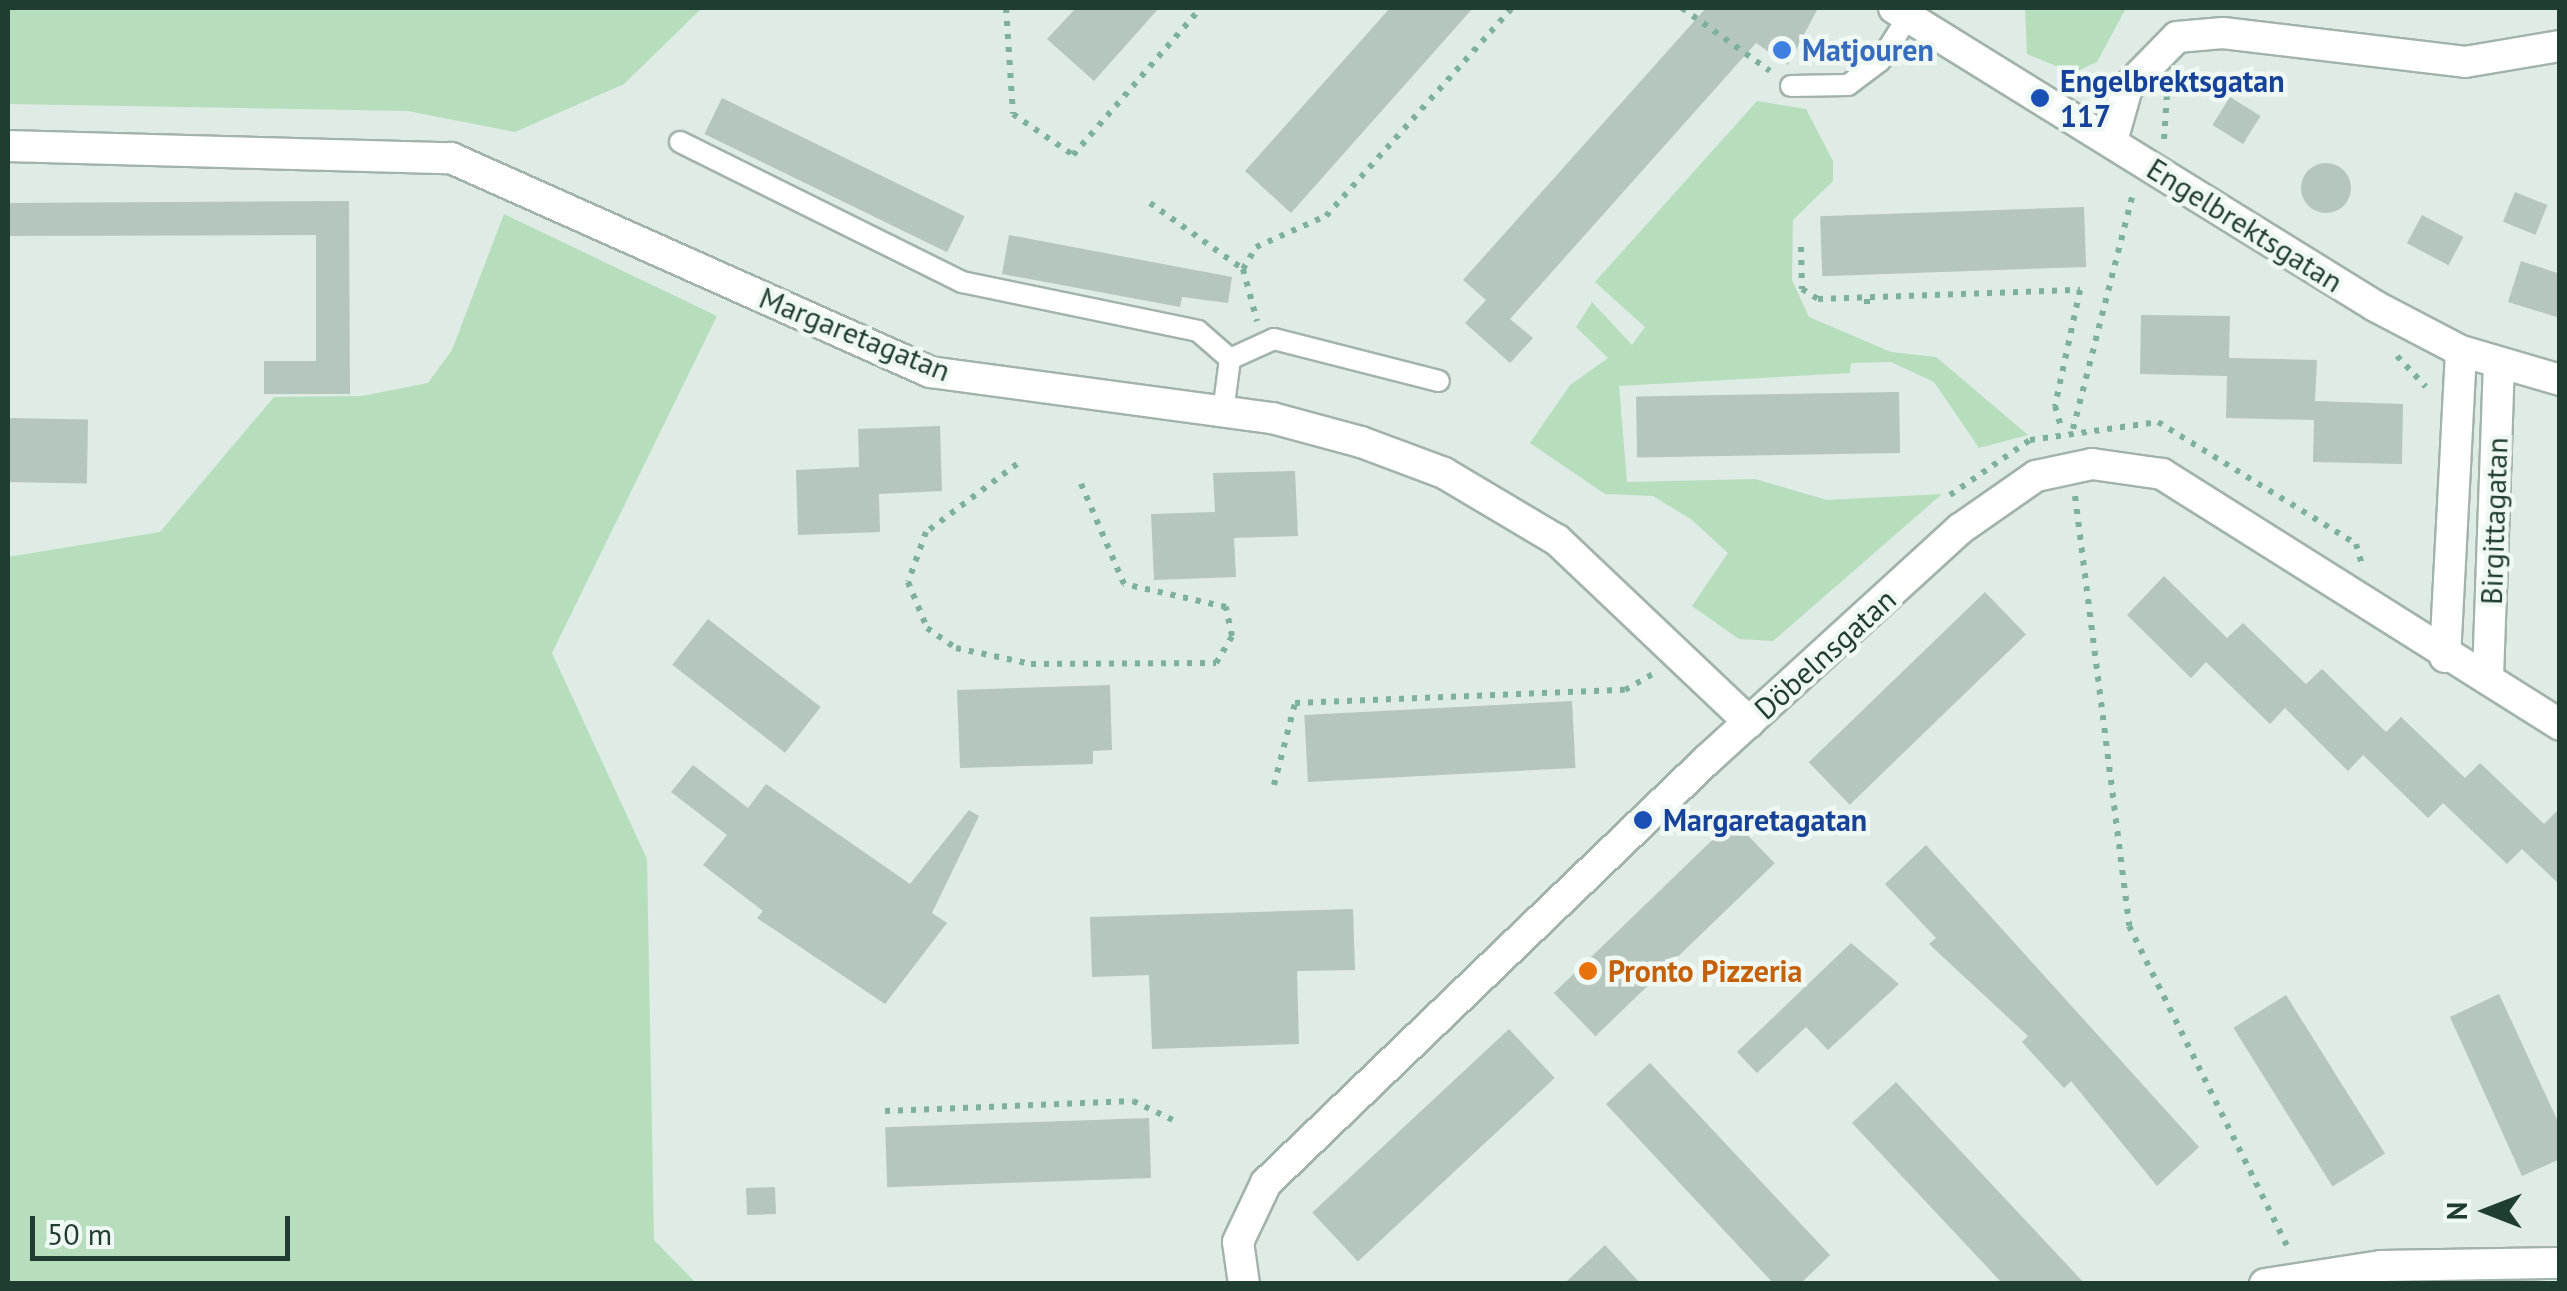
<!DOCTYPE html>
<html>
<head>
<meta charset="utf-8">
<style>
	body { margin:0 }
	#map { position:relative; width:2567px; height:1291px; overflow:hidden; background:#dfebe5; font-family:"PT Sans",sans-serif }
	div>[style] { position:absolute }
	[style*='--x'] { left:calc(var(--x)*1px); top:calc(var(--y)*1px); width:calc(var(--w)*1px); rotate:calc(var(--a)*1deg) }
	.green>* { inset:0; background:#b6debd }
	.building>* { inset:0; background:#b4c6bd; transform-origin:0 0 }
	.round { border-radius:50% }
	.path>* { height:6px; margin-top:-3px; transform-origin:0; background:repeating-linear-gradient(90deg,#7eb19b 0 5px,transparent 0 13px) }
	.roads { filter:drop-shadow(2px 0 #a2b3ab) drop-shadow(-2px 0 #a2b3ab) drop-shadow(0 2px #a2b3ab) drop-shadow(0 -2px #a2b3ab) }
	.lane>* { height:20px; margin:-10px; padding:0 10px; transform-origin:10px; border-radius:10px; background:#fff }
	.street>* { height:30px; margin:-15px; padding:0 15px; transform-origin:15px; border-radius:15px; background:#fff }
	.dots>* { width:28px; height:28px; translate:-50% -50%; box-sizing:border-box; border:5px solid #f0f8f3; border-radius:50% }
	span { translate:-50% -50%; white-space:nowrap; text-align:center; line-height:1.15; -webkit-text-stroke:9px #f0f8f3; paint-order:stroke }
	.shop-label { font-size:30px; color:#366cbe; font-weight:700 }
	.left { translate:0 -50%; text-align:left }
	.transit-label { font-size:30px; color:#164399; font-weight:700 }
	.street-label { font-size:30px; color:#1f3d31 }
	.food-label { font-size:30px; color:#c56008; font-weight:700 }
	.frame { position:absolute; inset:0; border:10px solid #1f3d31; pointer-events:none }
	.north { position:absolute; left:2437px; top:1161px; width:100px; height:100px; -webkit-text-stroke:8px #f0f8f3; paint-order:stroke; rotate:270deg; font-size:28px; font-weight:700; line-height:40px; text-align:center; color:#1f3d31 }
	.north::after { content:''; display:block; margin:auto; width:35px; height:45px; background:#1f3d31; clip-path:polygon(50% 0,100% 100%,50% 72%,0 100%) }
	.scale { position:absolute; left:30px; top:1216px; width:260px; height:45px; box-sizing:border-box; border:5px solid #1f3d31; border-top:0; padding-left:12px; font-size:30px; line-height:35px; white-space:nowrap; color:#1f3d31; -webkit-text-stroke:8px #f0f8f3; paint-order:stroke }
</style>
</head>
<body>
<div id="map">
	<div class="green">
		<i style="clip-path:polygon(8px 8px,702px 8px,624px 84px,515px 132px,408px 111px,8px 104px)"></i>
		<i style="clip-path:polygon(2025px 8px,2126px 8px,2097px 62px,2073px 73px,2027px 54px)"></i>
		<i style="clip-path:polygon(1757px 101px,1806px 109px,1833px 161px,1833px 181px,1793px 220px,1792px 280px,1809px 317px,1891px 352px,1936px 357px,2028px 435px,1979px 448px,1934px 382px,1891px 362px,1851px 363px,1850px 373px,1619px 386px,1627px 482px,1755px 479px,1827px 500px,1942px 494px,1773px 641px,1739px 639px,1692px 606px,1728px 553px,1692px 520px,1653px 496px,1605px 494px,1530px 443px,1570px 385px,1608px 358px,1576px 327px,1592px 302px,1632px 345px,1645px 327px,1595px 282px)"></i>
		<i style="clip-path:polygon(504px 214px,717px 316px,552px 653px,647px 859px,654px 1240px,696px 1283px,8px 1283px,8px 557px,160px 532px,274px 397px,362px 396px,428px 383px,452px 350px)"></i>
	</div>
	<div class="building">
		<i style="clip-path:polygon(1076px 8px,1159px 8px,1094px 81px,1047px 39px)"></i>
		<i style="clip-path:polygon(1390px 8px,1473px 8px,1291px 213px,1245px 171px)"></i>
		<i style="clip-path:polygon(1706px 8px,1818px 8px,1788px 65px,1756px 43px,1510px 319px,1533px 338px,1510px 363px,1465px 323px,1486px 300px,1463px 280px)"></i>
		<i style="left:2230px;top:97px;width:36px;height:33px;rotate:32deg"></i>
		<i style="left:722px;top:98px;width:270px;height:40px;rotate:26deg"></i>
		<i class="round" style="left:2301px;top:163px;width:50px;height:50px"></i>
		<i style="left:2515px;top:192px;width:35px;height:32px;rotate:22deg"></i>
		<i style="clip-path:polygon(349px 201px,350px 394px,264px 394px,264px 361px,316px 361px,316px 235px,8px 236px,8px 203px)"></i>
		<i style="left:2084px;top:207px;width:60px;height:264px;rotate:88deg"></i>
		<i style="left:2422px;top:215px;width:47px;height:32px;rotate:28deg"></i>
		<i style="clip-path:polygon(1009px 235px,1232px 277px,1228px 303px,1182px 297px,1180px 307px,1002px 274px)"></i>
		<i style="clip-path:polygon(2521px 261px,2560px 274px,2560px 318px,2508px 302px)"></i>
		<i style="clip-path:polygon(2141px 315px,2230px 316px,2229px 358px,2317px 360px,2315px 401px,2403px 404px,2402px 464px,2313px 462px,2314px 420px,2226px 418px,2227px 376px,2140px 374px)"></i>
		<i style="left:1899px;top:392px;width:61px;height:263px;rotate:89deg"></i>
		<i style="left:8px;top:418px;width:80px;height:64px;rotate:1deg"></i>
		<i style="clip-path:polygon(940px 426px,942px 491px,879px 494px,880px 532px,798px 535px,796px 470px,859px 467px,858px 429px)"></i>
		<i style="clip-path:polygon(1295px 471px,1298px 536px,1234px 538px,1236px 577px,1154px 580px,1151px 514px,1215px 512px,1213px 473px)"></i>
		<i style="clip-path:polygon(2164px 576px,2227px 638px,2243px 623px,2306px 684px,2322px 669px,2386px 732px,2401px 717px,2465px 778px,2480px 763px,2544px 824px,2560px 808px,2560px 885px,2522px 849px,2507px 864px,2443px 803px,2428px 818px,2363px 755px,2348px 771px,2285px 708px,2270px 724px,2206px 662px,2191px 678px,2127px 615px)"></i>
		<i style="left:1985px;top:592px;width:59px;height:245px;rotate:46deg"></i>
		<i style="left:708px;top:619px;width:143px;height:58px;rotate:38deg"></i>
		<i style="clip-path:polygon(1110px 685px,1112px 750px,1093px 751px,1093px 764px,960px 768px,957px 690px)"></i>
		<i style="left:1572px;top:701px;width:67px;height:268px;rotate:87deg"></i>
		<i style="clip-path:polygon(693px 765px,748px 808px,766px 784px,910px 884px,969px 810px,979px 816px,932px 913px,947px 923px,885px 1004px,757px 918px,763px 911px,703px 865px,727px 835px,671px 792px)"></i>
		<i style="left:1733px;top:820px;width:60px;height:249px;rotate:46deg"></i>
		<i style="clip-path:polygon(1926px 845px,2199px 1147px,2157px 1186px,2071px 1081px,2064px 1088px,2022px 1042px,2028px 1036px,1929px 944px,1936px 938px,1885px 884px)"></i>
		<i style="clip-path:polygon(1353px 909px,1355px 970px,1297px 971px,1299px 1044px,1152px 1049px,1149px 975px,1092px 977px,1090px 917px)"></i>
		<i style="clip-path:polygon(1851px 943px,1899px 984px,1828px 1050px,1806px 1027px,1757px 1073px,1737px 1052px)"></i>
		<i style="clip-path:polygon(2499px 994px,2560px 1126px,2560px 1159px,2522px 1176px,2450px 1017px)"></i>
		<i style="left:2286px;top:995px;width:187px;height:62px;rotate:58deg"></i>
		<i style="left:1509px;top:1029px;width:67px;height:269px;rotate:47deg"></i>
		<i style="clip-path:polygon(1650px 1063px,1830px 1255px,1800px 1284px,1774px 1284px,1606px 1104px)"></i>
		<i style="clip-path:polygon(1896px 1082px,2085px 1284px,2003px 1284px,1852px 1123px)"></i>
		<i style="left:1149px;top:1118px;width:60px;height:264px;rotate:88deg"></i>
		<i style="left:775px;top:1187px;width:27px;height:29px;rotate:88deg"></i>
		<i style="clip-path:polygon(1605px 1245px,1641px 1284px,1564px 1284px)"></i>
	</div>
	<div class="path">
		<i style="--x:1006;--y:8;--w:106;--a:86.2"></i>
		<i style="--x:1013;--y:114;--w:73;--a:34.3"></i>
		<i style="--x:1073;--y:155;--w:195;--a:-49"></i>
		<i style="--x:1682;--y:8;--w:108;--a:35.6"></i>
		<i style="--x:2164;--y:139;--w:45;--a:-86.2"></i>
		<i style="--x:1150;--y:203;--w:114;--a:35.4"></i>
		<i style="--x:1243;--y:269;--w:54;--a:74.9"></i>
		<i style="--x:1801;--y:247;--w:42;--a:88.6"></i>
		<i style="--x:1802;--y:289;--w:19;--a:32"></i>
		<i style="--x:1818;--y:299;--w:262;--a:-2"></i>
		<i style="--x:2080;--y:290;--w:119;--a:102.2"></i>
		<i style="--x:2055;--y:406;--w:25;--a:74"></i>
		<i style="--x:1243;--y:269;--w:26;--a:-59"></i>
		<i style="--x:1256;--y:247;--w:77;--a:-23.9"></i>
		<i style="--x:1326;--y:216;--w:279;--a:-48.2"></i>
		<i style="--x:1867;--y:299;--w:11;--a:90"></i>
		<i style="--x:2397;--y:356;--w:42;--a:46.9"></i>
		<i style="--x:2073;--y:429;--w:244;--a:-75.7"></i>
		<i style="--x:1017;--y:464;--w:114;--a:143.2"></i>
		<i style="--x:926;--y:532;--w:53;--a:109.8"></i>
		<i style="--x:908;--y:582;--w:50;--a:67.6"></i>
		<i style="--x:927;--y:628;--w:35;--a:35"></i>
		<i style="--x:956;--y:648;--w:77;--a:12"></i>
		<i style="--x:1031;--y:664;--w:185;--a:-0.3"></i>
		<i style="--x:1216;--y:663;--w:31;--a:-59"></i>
		<i style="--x:1232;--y:636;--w:30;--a:-102"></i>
		<i style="--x:1226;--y:607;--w:105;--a:-167.3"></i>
		<i style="--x:1124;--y:584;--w:114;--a:-113.2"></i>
		<i style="--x:1950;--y:495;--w:97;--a:-34.5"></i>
		<i style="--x:2030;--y:440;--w:129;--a:-8"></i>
		<i style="--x:2158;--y:422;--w:233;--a:31.6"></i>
		<i style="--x:2356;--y:544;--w:19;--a:74"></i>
		<i style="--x:2075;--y:496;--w:433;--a:82.8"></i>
		<i style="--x:2129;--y:926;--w:359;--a:63.7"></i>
		<i style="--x:1274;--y:785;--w:85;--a:-75.6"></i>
		<i style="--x:1295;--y:703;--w:330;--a:-2.3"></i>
		<i style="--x:1625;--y:690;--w:32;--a:-30"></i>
		<i style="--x:885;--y:1111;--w:248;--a:-2.3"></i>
		<i style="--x:1133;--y:1101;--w:44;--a:25.4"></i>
	</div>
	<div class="roads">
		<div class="lane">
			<i style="--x:1791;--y:86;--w:57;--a:-1"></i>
			<i style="--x:1848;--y:85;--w:40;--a:-37"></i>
			<i style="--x:1880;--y:61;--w:52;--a:-57.5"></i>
			<i style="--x:680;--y:142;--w:315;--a:26.4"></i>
			<i style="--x:962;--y:282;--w:241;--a:11.7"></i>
			<i style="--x:1198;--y:331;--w:43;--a:41.2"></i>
			<i style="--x:1230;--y:359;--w:53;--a:97.5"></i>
			<i style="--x:1230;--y:359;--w:48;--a:-24.4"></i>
			<i style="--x:1274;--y:339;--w:170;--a:14.3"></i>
		</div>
		<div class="street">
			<i style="--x:1894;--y:8;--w:566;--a:31.78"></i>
			<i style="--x:2375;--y:306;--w:97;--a:27.6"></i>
			<i style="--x:2461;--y:351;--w:103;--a:16.3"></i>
			<i style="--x:2112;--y:141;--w:55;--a:-74.2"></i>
			<i style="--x:2127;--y:88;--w:71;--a:-45.6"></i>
			<i style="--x:2177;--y:37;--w:46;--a:-5"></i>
			<i style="--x:2223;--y:33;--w:244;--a:6.8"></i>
			<i style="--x:2465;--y:62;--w:96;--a:-9.6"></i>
			<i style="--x:8;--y:146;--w:443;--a:1.6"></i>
			<i style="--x:451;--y:158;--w:525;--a:24.07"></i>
			<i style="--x:930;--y:372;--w:345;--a:7.7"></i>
			<i style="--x:1272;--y:418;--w:92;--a:15.1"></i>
			<i style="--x:1361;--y:442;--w:89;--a:20.5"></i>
			<i style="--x:1444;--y:473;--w:131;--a:30.7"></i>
			<i style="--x:1557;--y:540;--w:265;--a:43.5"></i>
			<i style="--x:2445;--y:657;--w:306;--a:-87"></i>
			<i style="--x:2488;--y:677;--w:311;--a:-88"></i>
			<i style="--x:1244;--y:1284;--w:42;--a:-98.1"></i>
			<i style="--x:1238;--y:1242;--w:65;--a:-64.6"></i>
			<i style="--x:1266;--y:1183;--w:611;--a:-43.81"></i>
			<i style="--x:1707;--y:760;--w:343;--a:-42.4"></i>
			<i style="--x:1960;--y:529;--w:93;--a:-34.9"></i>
			<i style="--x:2036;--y:476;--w:57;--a:-12.1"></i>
			<i style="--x:2092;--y:464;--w:71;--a:8.1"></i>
			<i style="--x:2162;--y:474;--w:471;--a:32.2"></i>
			<i style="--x:2265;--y:1284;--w:117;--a:-8.8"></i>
			<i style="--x:2381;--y:1266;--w:179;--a:-1"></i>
		</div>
	</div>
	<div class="dots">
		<i style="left:1782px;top:50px;background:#3f7fe0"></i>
		<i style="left:2040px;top:98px;background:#1a4fb4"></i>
		<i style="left:1643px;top:820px;background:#1a4fb4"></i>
		<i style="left:1588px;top:971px;background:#e8710a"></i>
	</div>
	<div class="shop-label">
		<span class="left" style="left:1802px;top:50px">Matjouren</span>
	</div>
	<div class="transit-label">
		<span class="left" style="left:2060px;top:98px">Engelbrektsgatan<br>117</span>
		<span class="left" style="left:1663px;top:820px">Margaretagatan</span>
	</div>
	<div class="street-label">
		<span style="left:2245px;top:225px;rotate:32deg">Engelbrektsgatan</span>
		<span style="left:855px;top:334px;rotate:22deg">Margaretagatan</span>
		<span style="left:2494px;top:521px;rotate:-88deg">Birgittagatan</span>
		<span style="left:1825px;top:654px;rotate:-42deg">Döbelnsgatan</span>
	</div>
	<div class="food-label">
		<span class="left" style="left:1608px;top:971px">Pronto Pizzeria</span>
	</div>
	<div class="frame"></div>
	<div class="north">N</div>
	<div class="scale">50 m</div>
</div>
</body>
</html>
